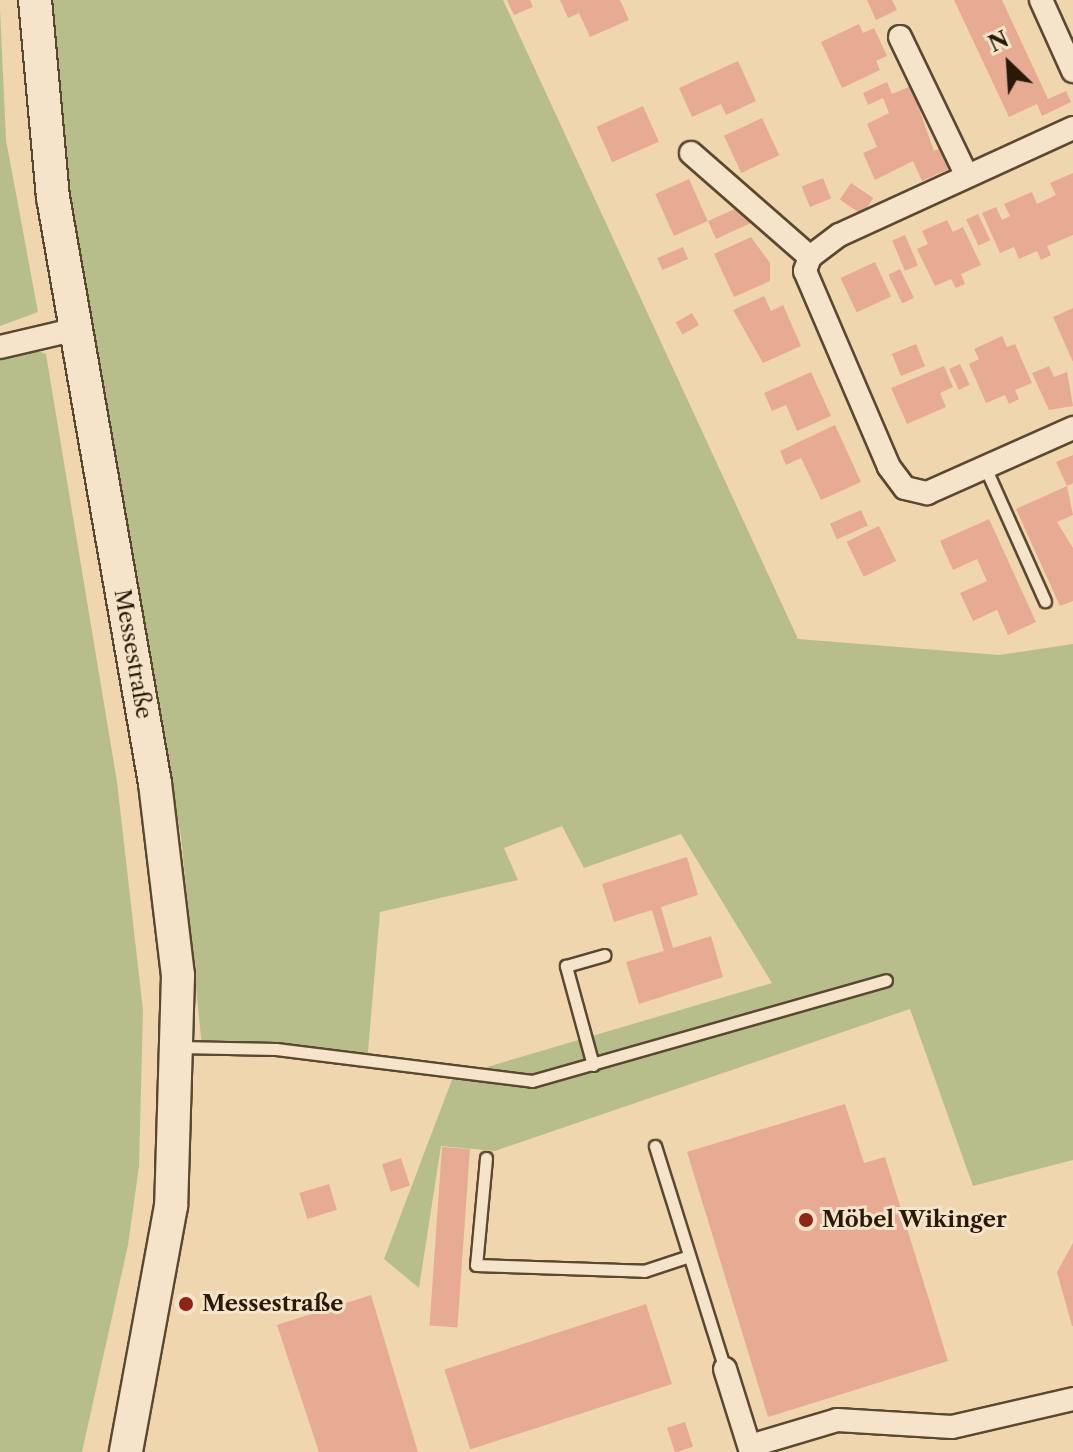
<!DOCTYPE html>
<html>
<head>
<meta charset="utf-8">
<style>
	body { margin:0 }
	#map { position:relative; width:1073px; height:1452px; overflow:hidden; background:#f0d6ae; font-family:"Libre Caslon Text",serif }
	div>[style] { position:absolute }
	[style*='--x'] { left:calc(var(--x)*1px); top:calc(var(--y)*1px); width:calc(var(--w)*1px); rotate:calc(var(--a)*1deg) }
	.green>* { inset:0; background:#b7be8c }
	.building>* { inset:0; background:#e7ab94; transform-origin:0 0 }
	.roads { filter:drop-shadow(2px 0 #5b4830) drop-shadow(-2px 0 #5b4830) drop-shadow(0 2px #5b4830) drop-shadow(0 -2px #5b4830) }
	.lane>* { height:11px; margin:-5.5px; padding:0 5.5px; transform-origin:5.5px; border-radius:5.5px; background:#f5e4ca }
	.street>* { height:22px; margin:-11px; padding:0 11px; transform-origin:11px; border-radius:11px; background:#f5e4ca }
	.secondary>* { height:32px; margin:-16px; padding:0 16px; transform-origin:16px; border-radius:16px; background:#f5e4ca }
	.dots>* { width:22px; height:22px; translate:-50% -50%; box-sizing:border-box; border:4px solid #f5e4ca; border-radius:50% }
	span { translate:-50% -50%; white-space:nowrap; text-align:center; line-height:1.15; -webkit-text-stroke:6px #f5e4ca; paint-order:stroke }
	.street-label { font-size:22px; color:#291906 }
	.poi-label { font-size:22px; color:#291906; font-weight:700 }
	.left { translate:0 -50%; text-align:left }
	.north { position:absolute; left:969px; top:24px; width:80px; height:80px; -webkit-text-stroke:6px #f5e4ca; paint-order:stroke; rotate:335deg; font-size:22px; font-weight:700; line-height:32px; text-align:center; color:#291906 }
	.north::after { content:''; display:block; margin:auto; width:28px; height:36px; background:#291906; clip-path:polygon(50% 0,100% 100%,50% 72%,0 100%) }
</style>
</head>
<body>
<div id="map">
	<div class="green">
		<i style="clip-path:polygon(53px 0,503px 0,798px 639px,999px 655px,1073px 644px,1073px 1160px,973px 1186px,910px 1009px,495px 1151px,441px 1146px,419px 1288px,384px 1259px,453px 1077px,772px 983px,681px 834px,584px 868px,562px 826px,504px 848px,518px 880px,380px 912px,367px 1063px,276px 1049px,202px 1047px,181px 837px,53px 100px)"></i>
		<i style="clip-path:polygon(0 8px,6px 140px,38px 312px,0 326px)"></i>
		<i style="clip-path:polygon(30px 348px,46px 354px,117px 782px,143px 1010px,139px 1166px,128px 1245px,82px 1452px,0 1452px,0 356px)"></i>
	</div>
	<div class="building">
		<i style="clip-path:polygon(507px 0,530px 0,533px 7px,514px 15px)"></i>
		<i style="clip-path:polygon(560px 0,620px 0,629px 20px,590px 37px,579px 13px,568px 18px)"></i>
		<i style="clip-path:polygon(867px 0,892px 0,897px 10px,876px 20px)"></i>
		<i style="clip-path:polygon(954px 0,1002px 0,1048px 99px,1066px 91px,1071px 102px,1042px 116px,1037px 104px,1009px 117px)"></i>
		<i style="clip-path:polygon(859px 24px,863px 33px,874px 28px,887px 56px,876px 61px,880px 70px,842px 88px,821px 42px)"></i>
		<i style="clip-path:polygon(738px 61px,756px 101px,726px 115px,721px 104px,692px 117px,679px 88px)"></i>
		<i style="clip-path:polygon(887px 82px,892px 94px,911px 86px,934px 151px,939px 149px,949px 169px,922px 181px,913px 161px,875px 180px,863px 153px,877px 147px,867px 124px,889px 113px,883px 98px,868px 105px,863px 93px)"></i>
		<i style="left:643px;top:106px;width:39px;height:51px;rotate:66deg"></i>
		<i style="left:762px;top:118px;width:41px;height:42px;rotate:65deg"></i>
		<i style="clip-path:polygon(1073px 173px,1073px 235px,1047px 246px,1051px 255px,1041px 260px,1037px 251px,1019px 259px,1014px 247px,1000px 253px,982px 213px,996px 207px,1002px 220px,1010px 216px,1004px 204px,1032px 192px,1037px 204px,1056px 195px,1050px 183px)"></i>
		<i style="left:823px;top:178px;width:22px;height:23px;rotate:68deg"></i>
		<i style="left:689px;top:179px;width:46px;height:37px;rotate:66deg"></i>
		<i style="left:851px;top:183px;width:27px;height:20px;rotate:34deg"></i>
		<i style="clip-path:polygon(735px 209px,751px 223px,716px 239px,708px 221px)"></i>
		<i style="left:978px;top:214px;width:29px;height:13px;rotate:65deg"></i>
		<i style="clip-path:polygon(947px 220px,953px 232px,963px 227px,981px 265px,961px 274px,965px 284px,956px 288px,951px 279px,935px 286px,917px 249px,928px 244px,922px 231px)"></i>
		<i style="left:905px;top:235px;width:33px;height:14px;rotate:67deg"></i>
		<i style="clip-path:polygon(751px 237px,770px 263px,770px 281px,734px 297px,714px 254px)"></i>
		<i style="left:683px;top:247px;width:13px;height:28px;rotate:67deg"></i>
		<i style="left:875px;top:262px;width:38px;height:38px;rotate:65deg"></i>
		<i style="left:900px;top:269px;width:32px;height:13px;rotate:64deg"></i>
		<i style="clip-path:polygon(764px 296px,771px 311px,783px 305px,801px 346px,763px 363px,733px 310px)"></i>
		<i style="clip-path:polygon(1073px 308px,1073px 362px,1053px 317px)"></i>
		<i style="left:692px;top:313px;width:14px;height:19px;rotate:60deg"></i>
		<i style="clip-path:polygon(1002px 336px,1007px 347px,1015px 344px,1032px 383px,1015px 390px,1019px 399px,1009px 404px,1005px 395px,986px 403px,969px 364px,979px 359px,974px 349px)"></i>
		<i style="left:916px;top:344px;width:24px;height:26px;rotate:68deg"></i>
		<i style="left:960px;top:364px;width:23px;height:12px;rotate:65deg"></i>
		<i style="clip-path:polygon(944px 366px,953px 387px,940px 393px,946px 407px,907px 424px,891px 388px)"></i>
		<i style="clip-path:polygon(1049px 366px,1054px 377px,1067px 372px,1073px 406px,1049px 410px,1032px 373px)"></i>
		<i style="clip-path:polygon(811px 372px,831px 416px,797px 431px,786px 405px,772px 411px,764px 393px)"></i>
		<i style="clip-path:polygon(835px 425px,861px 482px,821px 500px,801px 458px,786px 465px,780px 451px)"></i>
		<i style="clip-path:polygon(1073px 455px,1073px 483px,1067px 486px,1056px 462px)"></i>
		<i style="clip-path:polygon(1067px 486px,1073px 515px,1057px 522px,1073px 548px,1073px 601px,1060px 606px,1016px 509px)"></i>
		<i style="left:861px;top:510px;width:17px;height:34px;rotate:66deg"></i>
		<i style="clip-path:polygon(989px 519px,1036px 622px,1008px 635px,997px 610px,973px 621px,960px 593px,987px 581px,977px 559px,953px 570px,940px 541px)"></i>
		<i style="left:879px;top:526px;width:39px;height:36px;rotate:64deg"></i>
		<i style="clip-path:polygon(687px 857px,698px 895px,661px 907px,673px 948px,711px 936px,723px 977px,639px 1004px,626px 962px,664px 951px,652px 910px,614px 922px,602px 884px)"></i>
		<i style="clip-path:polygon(845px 1104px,864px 1163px,885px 1157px,948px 1361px,768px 1417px,687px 1152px)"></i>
		<i style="left:442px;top:1147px;width:28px;height:179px;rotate:4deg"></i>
		<i style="left:401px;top:1158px;width:29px;height:20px;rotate:72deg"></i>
		<i style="left:329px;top:1184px;width:27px;height:31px;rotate:73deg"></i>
		<i style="clip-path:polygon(1073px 1243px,1073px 1326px,1072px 1326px,1057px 1272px)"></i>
		<i style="clip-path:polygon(371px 1295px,418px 1452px,319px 1452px,277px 1325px)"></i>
		<i style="left:646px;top:1304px;width:84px;height:212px;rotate:72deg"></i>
		<i style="left:685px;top:1422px;width:26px;height:19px;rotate:72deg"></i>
	</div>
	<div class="roads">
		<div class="lane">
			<i style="--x:985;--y:467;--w:147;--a:65.9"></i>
			<i style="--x:179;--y:1047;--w:97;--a:1.2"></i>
			<i style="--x:276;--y:1049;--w:258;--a:7.1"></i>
			<i style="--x:532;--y:1081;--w:368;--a:-15.9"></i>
			<i style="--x:593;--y:1065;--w:103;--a:-105.3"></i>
			<i style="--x:566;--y:966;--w:40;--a:-16"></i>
			<i style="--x:655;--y:1146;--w:234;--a:72.6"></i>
			<i style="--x:486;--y:1158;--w:107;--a:95.3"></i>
			<i style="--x:476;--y:1265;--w:168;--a:2"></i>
			<i style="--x:644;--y:1271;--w:47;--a:-18.4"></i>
		</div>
		<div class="street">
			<i style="--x:1041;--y:0;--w:78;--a:65.7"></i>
			<i style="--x:900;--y:37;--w:154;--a:64.3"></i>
			<i style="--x:1073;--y:128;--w:257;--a:155.4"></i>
			<i style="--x:839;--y:235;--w:36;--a:143"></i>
			<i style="--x:810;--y:257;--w:15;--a:110"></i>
			<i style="--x:805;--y:271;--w:213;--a:66.8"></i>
			<i style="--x:889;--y:467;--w:26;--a:53"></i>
			<i style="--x:905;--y:488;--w:23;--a:13"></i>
			<i style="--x:927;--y:493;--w:160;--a:-24"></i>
			<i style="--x:691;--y:153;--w:158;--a:41.2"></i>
			<i style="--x:0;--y:347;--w:79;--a:-13.2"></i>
			<i style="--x:725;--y:1369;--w:87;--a:72.6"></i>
			<i style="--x:750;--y:1446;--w:91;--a:-16.6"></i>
			<i style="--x:837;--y:1420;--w:115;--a:3.5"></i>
			<i style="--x:952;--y:1427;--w:124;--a:-13"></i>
		</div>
		<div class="secondary">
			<i style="--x:35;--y:0;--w:198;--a:84.8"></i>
			<i style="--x:53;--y:197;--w:595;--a:80.13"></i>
			<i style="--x:155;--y:783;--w:193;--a:83.2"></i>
			<i style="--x:178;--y:975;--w:231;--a:91.7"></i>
			<i style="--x:171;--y:1206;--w:250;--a:100.4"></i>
		</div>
	</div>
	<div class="dots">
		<i style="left:806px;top:1220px;background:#8f2418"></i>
		<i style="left:186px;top:1304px;background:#8f2418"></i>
	</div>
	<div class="street-label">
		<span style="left:133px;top:654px;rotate:80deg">Messestraße</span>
	</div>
	<div class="poi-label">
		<span class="left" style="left:822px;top:1220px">Möbel Wikinger</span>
		<span class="left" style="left:202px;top:1304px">Messestraße</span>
	</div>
	<div class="north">N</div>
</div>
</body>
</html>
